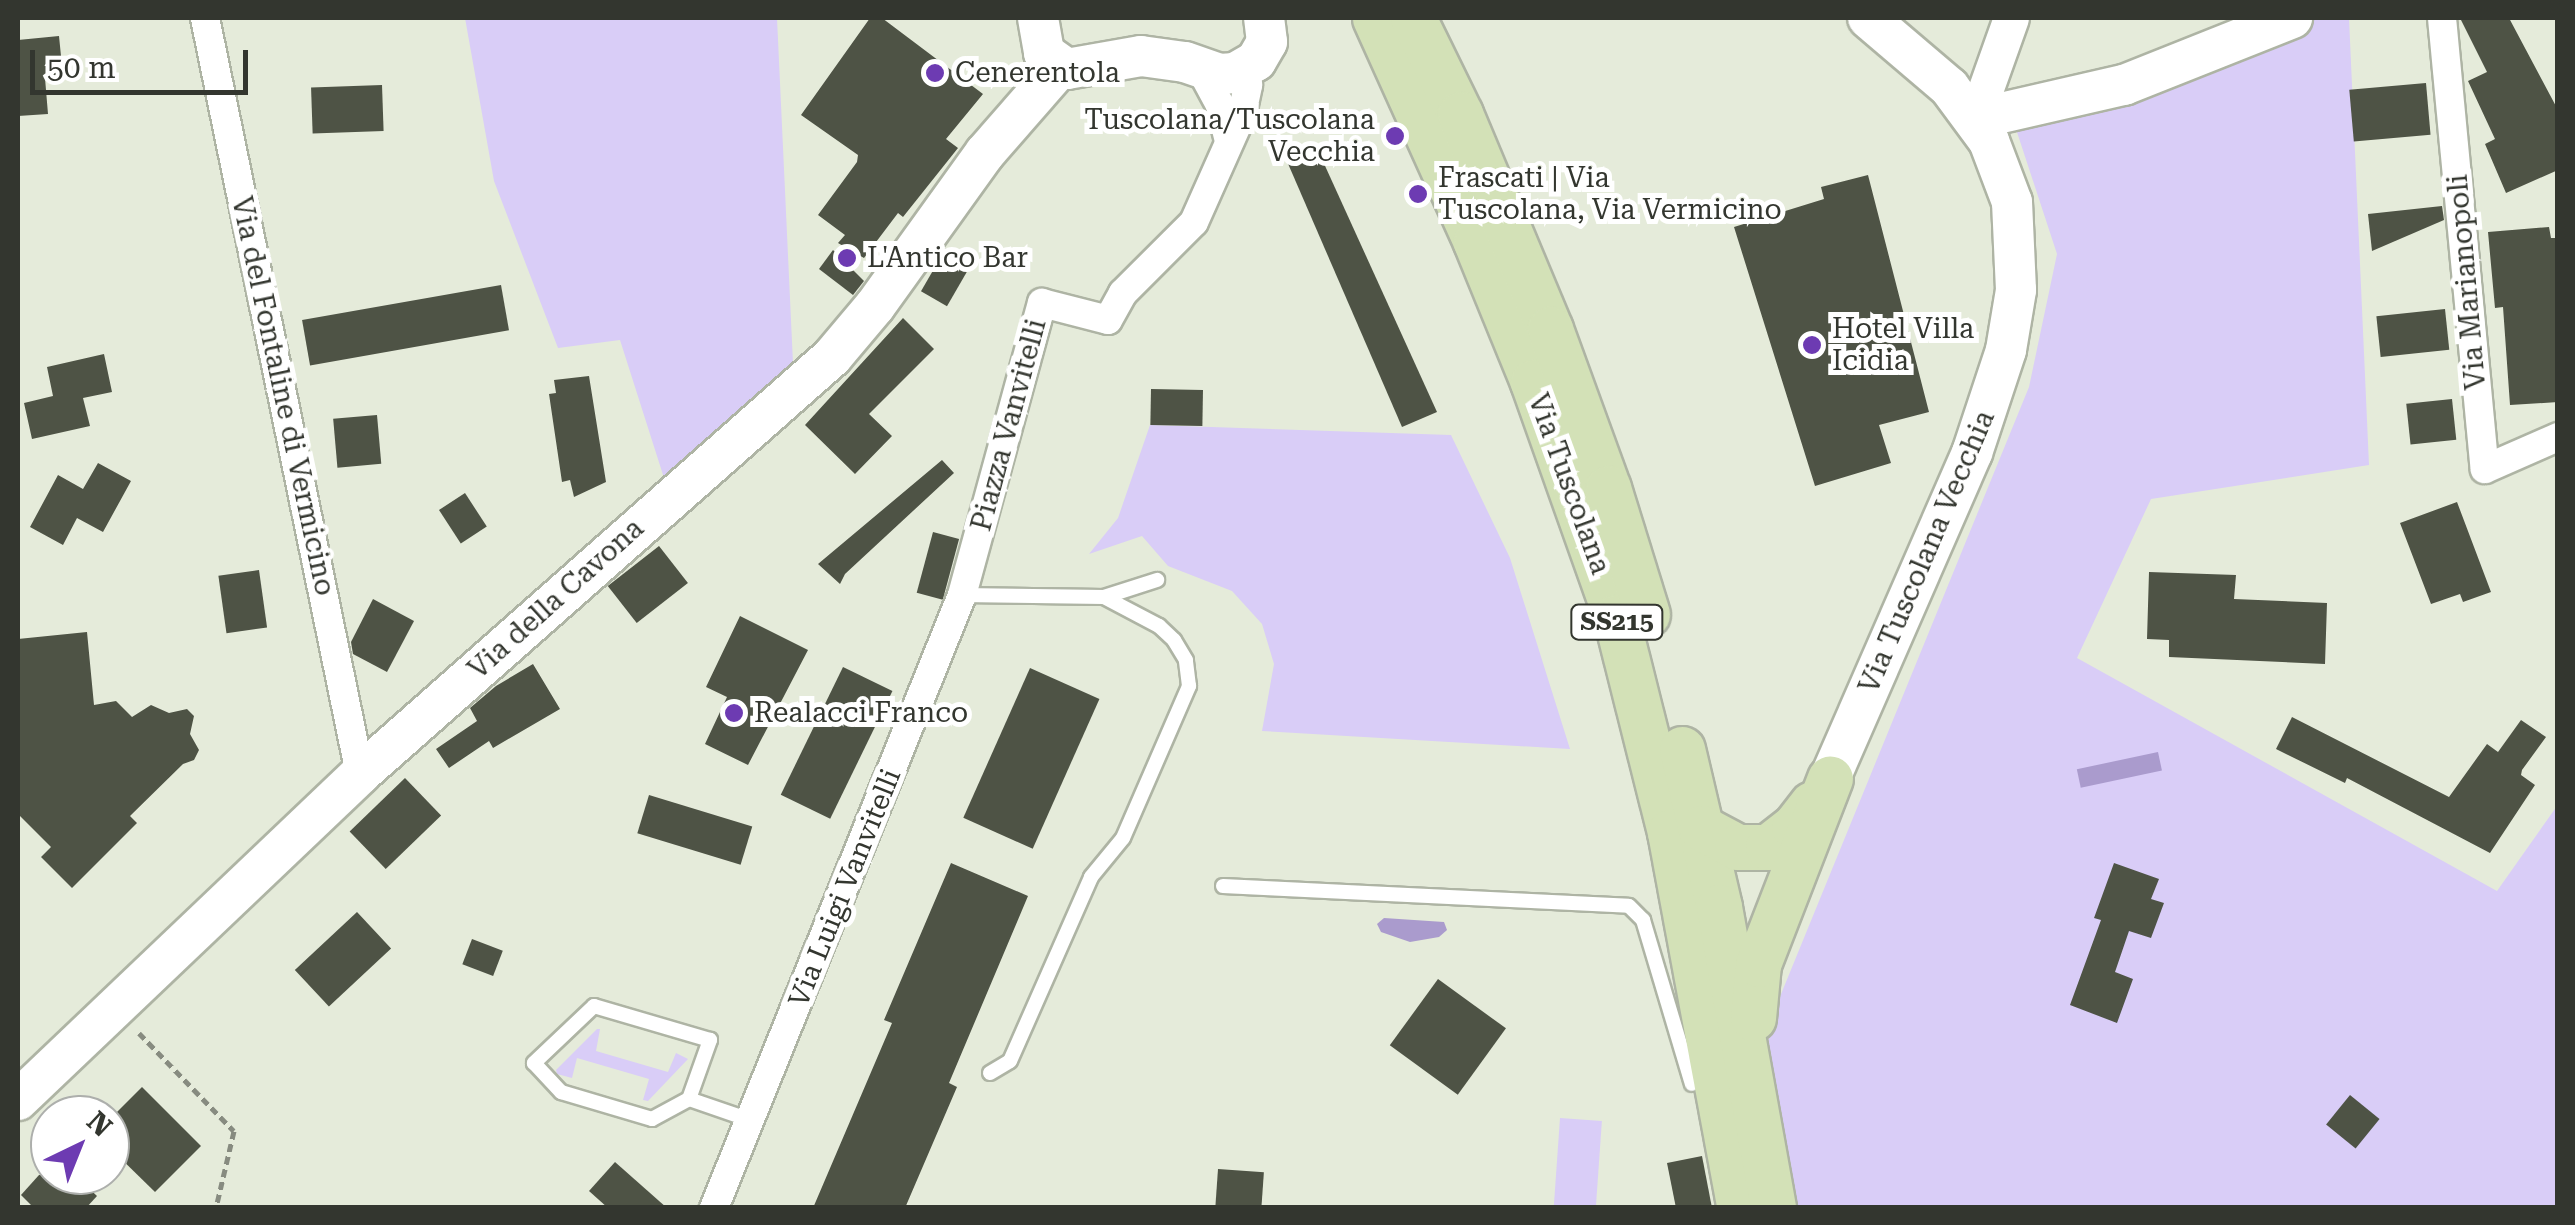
<!DOCTYPE html>
<html>
<head>
<meta charset="utf-8">
<style>
	body { margin:0 }
	#map { position:relative; width:2575px; height:1225px; overflow:hidden; background:#e5ebda; font-family:"Roboto Serif",serif }
	div>[style] { position:absolute }
	[style*='--x'] { left:calc(var(--x)*1px); top:calc(var(--y)*1px); width:calc(var(--w)*1px); rotate:calc(var(--a)*1deg) }
	.green>* { inset:0; background:#d9cdf7; transform-origin:0 0 }
	.water>* { inset:0; background:#aa9bcd; transform-origin:0 0 }
	.building>* { inset:0; background:#4e5345; transform-origin:0 0 }
	.path>* { height:5px; margin-top:-2.5px; transform-origin:0; background:repeating-linear-gradient(90deg,#878b80 0 8px,transparent 0 13px) }
	.roads { filter:drop-shadow(2px 0 #aeb4a4) drop-shadow(-2px 0 #aeb4a4) drop-shadow(0 2px #aeb4a4) drop-shadow(0 -2px #aeb4a4) }
	.service>* { height:14px; margin:-7px; padding:0 7px; transform-origin:7px; border-radius:7px; background:#fff }
	.minor>* { height:28px; margin:-14px; padding:0 14px; transform-origin:14px; border-radius:14px; background:#fff }
	.tertiary>* { height:35px; margin:-17.5px; padding:0 17.5px; transform-origin:17.5px; border-radius:17.5px; background:#fff }
	.secondary>* { height:40px; margin:-20px; padding:0 20px; transform-origin:20px; border-radius:20px; background:#fff }
	.primary>* { height:45px; margin:-22.5px; padding:0 22.5px; transform-origin:22.5px; border-radius:22.5px; background:#d3e1b7 }
	.dots>* { width:28px; height:28px; translate:-50% -50%; box-sizing:border-box; border:5px solid #fff; border-radius:50% }
	span { translate:-50% -50%; white-space:nowrap; text-align:center; line-height:1.15; -webkit-text-stroke:10px #fff; paint-order:stroke }
	.shield-label span { padding:2px 8px; background:#fff; border:2px solid; border-radius:8px; -webkit-text-stroke-width:0 }
	.shield-label { font-size:25px; color:#33362f; font-weight:700 }
	.poi-label { font-size:28px; color:#33362f }
	.left { translate:0 -50%; text-align:left }
	.right { translate:-100% -50%; text-align:right }
	.street-label { font-size:28px; color:#33362f }
	.frame { position:absolute; inset:0; border:20px solid #33362f; pointer-events:none }
	.north { position:absolute; left:30px; top:1095px; width:100px; height:100px; box-sizing:border-box; background:#fff; border:2px solid #adafac; border-radius:50%; rotate:43deg; font-size:28px; font-weight:700; line-height:40px; text-align:center; color:#33362f }
	.north::after { content:''; display:block; margin:auto; width:35px; height:45px; background:#6d3bb2; clip-path:polygon(50% 0,100% 100%,50% 72%,0 100%) }
	.scale { position:absolute; left:30px; top:50px; width:218px; height:45px; box-sizing:border-box; border:5px solid #33362f; border-top:0; padding-left:12px; font-size:30px; line-height:35px; white-space:nowrap; color:#33362f; -webkit-text-stroke:8px #fff; paint-order:stroke }
</style>
</head>
<body>
<div id="map">
	<div class="green">
		<i style="clip-path:polygon(465px 18px,777px 18px,793px 363px,664px 478px,620px 340px,558px 348px,494px 181px)"></i>
		<i style="clip-path:polygon(2292px 18px,2349px 18px,2369px 465px,2151px 499px,2077px 658px,2497px 891px,2557px 806px,2557px 1207px,1773px 1207px,1748px 1075px,2029px 387px,2057px 254px,2015px 126px)"></i>
		<i style="clip-path:polygon(1150px 425px,1451px 435px,1510px 558px,1570px 749px,1262px 731px,1274px 664px,1262px 624px,1232px 591px,1168px 566px,1142px 536px,1089px 554px,1118px 518px)"></i>
		<i style="clip-path:polygon(597px 1029px,600px 1029px,596px 1051px,668px 1072px,676px 1053px,688px 1059px,648px 1101px,643px 1100px,649px 1079px,577px 1058px,572px 1078px,557px 1074px,556px 1070px)"></i>
		<i style="left:1560px;top:1118px;width:42px;height:89px;rotate:4deg"></i>
	</div>
	<div class="water">
		<i style="left:2158px;top:752px;width:19px;height:83px;rotate:78deg"></i>
		<i style="clip-path:polygon(1384px 918px,1444px 922px,1447px 930px,1439px 937px,1410px 942px,1381px 932px,1377px 924px)"></i>
	</div>
	<div class="building">
		<i style="clip-path:polygon(870px 18px,882px 18px,983px 94px,946px 139px,958px 148px,903px 217px,898px 213px,864px 258px,838px 243px,845px 235px,818px 215px,857px 162px,858px 155px,801px 115px)"></i>
		<i style="clip-path:polygon(2460px 18px,2509px 18px,2558px 110px,2558px 170px,2506px 193px,2485px 144px,2495px 139px,2468px 81px,2487px 72px)"></i>
		<i style="clip-path:polygon(59px 36px,63px 76px,45px 78px,48px 114px,18px 116px,18px 40px)"></i>
		<i style="left:2426px;top:83px;width:52px;height:77px;rotate:85deg"></i>
		<i style="left:382px;top:85px;width:46px;height:71px;rotate:88deg"></i>
		<i style="clip-path:polygon(1316px 146px,1437px 412px,1402px 427px,1286px 159px)"></i>
		<i style="clip-path:polygon(1868px 175px,1929px 412px,1879px 425px,1891px 463px,1815px 486px,1734px 227px,1824px 199px,1821px 187px)"></i>
		<i style="clip-path:polygon(2442px 206px,2444px 220px,2372px 251px,2368px 214px)"></i>
		<i style="clip-path:polygon(2549px 227px,2551px 238px,2558px 238px,2558px 402px,2510px 405px,2503px 307px,2495px 308px,2488px 232px)"></i>
		<i style="left:946px;top:248px;width:30px;height:50px;rotate:30deg"></i>
		<i style="clip-path:polygon(833px 250px,864px 281px,853px 295px,819px 269px)"></i>
		<i style="left:501px;top:285px;width:46px;height:202px;rotate:80deg"></i>
		<i style="left:2445px;top:309px;width:41px;height:69px;rotate:84deg"></i>
		<i style="clip-path:polygon(903px 318px,934px 349px,869px 414px,892px 436px,855px 474px,805px 425px)"></i>
		<i style="clip-path:polygon(104px 354px,112px 392px,83px 398px,90px 426px,32px 439px,24px 403px,53px 396px,47px 367px)"></i>
		<i style="clip-path:polygon(589px 376px,606px 482px,574px 497px,570px 480px,562px 482px,549px 394px,556px 393px,554px 380px)"></i>
		<i style="left:1151px;top:389px;width:52px;height:36px;rotate:1deg"></i>
		<i style="left:2452px;top:399px;width:41px;height:46px;rotate:84deg"></i>
		<i style="left:377px;top:415px;width:49px;height:44px;rotate:85deg"></i>
		<i style="clip-path:polygon(942px 460px,954px 473px,845px 574px,840px 584px,818px 564px)"></i>
		<i style="clip-path:polygon(98px 463px,131px 481px,103px 532px,77px 518px,63px 545px,30px 527px,58px 475px,83px 489px)"></i>
		<i style="left:465px;top:493px;width:40px;height:31px;rotate:57deg"></i>
		<i style="clip-path:polygon(2457px 502px,2491px 592px,2463px 602px,2460px 594px,2431px 604px,2400px 523px)"></i>
		<i style="left:933px;top:532px;width:27px;height:63px;rotate:15deg"></i>
		<i style="left:659px;top:546px;width:47px;height:65px;rotate:52deg"></i>
		<i style="left:259px;top:570px;width:58px;height:41px;rotate:82deg"></i>
		<i style="clip-path:polygon(2149px 572px,2236px 575px,2234px 599px,2327px 603px,2325px 664px,2169px 657px,2169px 640px,2147px 639px)"></i>
		<i style="clip-path:polygon(373px 599px,414px 621px,387px 672px,353px 654px,351px 642px)"></i>
		<i style="clip-path:polygon(740px 616px,808px 650px,748px 765px,705px 744px,727px 697px,706px 687px)"></i>
		<i style="clip-path:polygon(87px 632px,94px 705px,116px 701px,132px 717px,151px 705px,169px 713px,187px 709px,194px 716px,190px 734px,199px 750px,194px 760px,183px 764px,130px 816px,137px 823px,72px 888px,41px 857px,51px 847px,18px 814px,18px 639px)"></i>
		<i style="clip-path:polygon(533px 664px,560px 709px,493px 748px,489px 741px,449px 768px,436px 749px,477px 721px,470px 708px,496px 686px)"></i>
		<i style="left:843px;top:667px;width:55px;height:142px;rotate:26deg"></i>
		<i style="left:1030px;top:668px;width:76px;height:164px;rotate:24deg"></i>
		<i style="clip-path:polygon(2292px 717px,2449px 797px,2487px 744px,2498px 752px,2521px 720px,2546px 737px,2522px 770px,2521px 775px,2535px 785px,2490px 853px,2347px 778px,2345px 783px,2276px 749px)"></i>
		<i style="left:405px;top:778px;width:52px;height:77px;rotate:46deg"></i>
		<i style="left:649px;top:795px;width:108px;height:40px;rotate:17deg"></i>
		<i style="clip-path:polygon(951px 863px,1028px 896px,949px 1083px,957px 1087px,905px 1208px,813px 1208px,892px 1023px,884px 1020px)"></i>
		<i style="clip-path:polygon(2114px 863px,2159px 879px,2151px 899px,2164px 903px,2151px 938px,2129px 931px,2115px 972px,2133px 979px,2117px 1023px,2070px 1005px,2101px 920px,2094px 918px)"></i>
		<i style="left:357px;top:912px;width:50px;height:85px;rotate:47deg"></i>
		<i style="left:472px;top:939px;width:33px;height:27px;rotate:21deg"></i>
		<i style="left:1438px;top:979px;width:84px;height:82px;rotate:36deg"></i>
		<i style="clip-path:polygon(142px 1087px,201px 1146px,155px 1192px,110px 1148px,110px 1119px)"></i>
		<i style="left:2350px;top:1095px;width:38px;height:38px;rotate:39deg"></i>
		<i style="clip-path:polygon(1702px 1156px,1712px 1208px,1676px 1208px,1667px 1163px)"></i>
		<i style="clip-path:polygon(615px 1162px,667px 1208px,608px 1208px,589px 1191px)"></i>
		<i style="left:1218px;top:1169px;width:46px;height:39px;rotate:4deg"></i>
		<i style="clip-path:polygon(39px 1175px,75px 1175px,97px 1196px,86px 1208px,34px 1208px,21px 1195px)"></i>
	</div>
	<div class="path">
		<i style="--x:139;--y:1033;--w:136;--a:45.9"></i>
		<i style="--x:234;--y:1131;--w:79;--a:103.2"></i>
	</div>
	<div class="roads">
		<div class="service">
			<i style="--x:962;--y:595;--w:142;--a:0.8"></i>
			<i style="--x:1104;--y:597;--w:56;--a:-17.8"></i>
			<i style="--x:1223;--y:886;--w:406;--a:2.8"></i>
			<i style="--x:1629;--y:906;--w:20;--a:45"></i>
			<i style="--x:1643;--y:920;--w:171;--a:73.4"></i>
			<i style="--x:990;--y:1073;--w:23;--a:-31"></i>
			<i style="--x:1010;--y:1061;--w:201;--a:-66.2"></i>
			<i style="--x:1091;--y:877;--w:50;--a:-50.6"></i>
			<i style="--x:1123;--y:838;--w:166;--a:-66.5"></i>
			<i style="--x:1189;--y:686;--w:26;--a:-97"></i>
			<i style="--x:1186;--y:660;--w:23;--a:-121"></i>
			<i style="--x:1174;--y:640;--w:21;--a:-137"></i>
			<i style="--x:1159;--y:626;--w:62;--a:-152.2"></i>
			<i style="--x:689;--y:1099;--w:63;--a:-70.4"></i>
			<i style="--x:710;--y:1040;--w:121;--a:-163.7"></i>
			<i style="--x:594;--y:1006;--w:83;--a:136.5"></i>
			<i style="--x:534;--y:1063;--w:40;--a:47"></i>
			<i style="--x:561;--y:1092;--w:95;--a:16.5"></i>
			<i style="--x:652;--y:1119;--w:42;--a:-28.4"></i>
			<i style="--x:689;--y:1099;--w:65;--a:19"></i>
		</div>
		<div class="minor">
			<i style="--x:205;--y:18;--w:772;--a:78.41"></i>
			<i style="--x:2442;--y:18;--w:453;--a:84.6"></i>
			<i style="--x:2485;--y:469;--w:80;--a:-23.7"></i>
			<i style="--x:1199;--y:66;--w:44;--a:61.7"></i>
			<i style="--x:1220;--y:105;--w:33;--a:76"></i>
			<i style="--x:714;--y:1208;--w:661;--a:-67.97"></i>
			<i style="--x:962;--y:595;--w:303;--a:-74.7"></i>
			<i style="--x:1042;--y:303;--w:68;--a:14.4"></i>
			<i style="--x:1108;--y:320;--w:31;--a:-61"></i>
			<i style="--x:1123;--y:293;--w:100;--a:-45"></i>
			<i style="--x:1194;--y:222;--w:118;--a:-66"></i>
			<i style="--x:1242;--y:114;--w:30;--a:-78"></i>
			<i style="--x:1248;--y:85;--w:16;--a:-104"></i>
		</div>
		<div class="tertiary">
			<i style="--x:1975;--y:119;--w:107;--a:-70.4"></i>
		</div>
		<div class="secondary">
			<i style="--x:1038;--y:18;--w:36;--a:80"></i>
			<i style="--x:1044;--y:53;--w:28;--a:35"></i>
			<i style="--x:1067;--y:69;--w:75;--a:-10"></i>
			<i style="--x:1141;--y:56;--w:44;--a:7.8"></i>
			<i style="--x:1185;--y:62;--w:37;--a:19"></i>
			<i style="--x:1220;--y:74;--w:15;--a:-4"></i>
			<i style="--x:1235;--y:73;--w:24;--a:-30"></i>
			<i style="--x:1256;--y:61;--w:22;--a:-60"></i>
			<i style="--x:1267;--y:42;--w:24;--a:-97"></i>
			<i style="--x:1975;--y:119;--w:153;--a:-12.9"></i>
			<i style="--x:2124;--y:85;--w:181;--a:-21.7"></i>
			<i style="--x:1830;--y:778;--w:355;--a:-66.4"></i>
			<i style="--x:1972;--y:453;--w:108;--a:-71.7"></i>
			<i style="--x:2006;--y:350;--w:61;--a:-80.5"></i>
			<i style="--x:2016;--y:290;--w:88;--a:-92.6"></i>
			<i style="--x:2012;--y:202;--w:65;--a:-110.7"></i>
			<i style="--x:1989;--y:141;--w:67;--a:-126.5"></i>
			<i style="--x:1949;--y:87;--w:106;--a:-139.6"></i>
			<i style="--x:18;--y:1100;--w:472;--a:-43.6"></i>
			<i style="--x:360;--y:774;--w:630;--a:-41.46"></i>
			<i style="--x:832;--y:357;--w:67;--a:-49.9"></i>
			<i style="--x:875;--y:306;--w:188;--a:-54.3"></i>
			<i style="--x:985;--y:153;--w:114;--a:-48.9"></i>
		</div>
		<div class="primary">
			<i style="--x:1375;--y:18;--w:246;--a:65.7"></i>
			<i style="--x:1476;--y:242;--w:151;--a:67.8"></i>
			<i style="--x:1533;--y:382;--w:249;--a:70.5"></i>
			<i style="--x:1616;--y:617;--w:222;--a:75.9"></i>
			<i style="--x:1670;--y:832;--w:382;--a:79.5"></i>
			<i style="--x:1413;--y:18;--w:107;--a:63.9"></i>
			<i style="--x:1460;--y:114;--w:233;--a:67.3"></i>
			<i style="--x:1550;--y:329;--w:169;--a:70"></i>
			<i style="--x:1608;--y:488;--w:132;--a:72.8"></i>
			<i style="--x:1682;--y:749;--w:162;--a:76.8"></i>
			<i style="--x:1719;--y:907;--w:306;--a:79.8"></i>
			<i style="--x:1702;--y:828;--w:40;--a:28"></i>
			<i style="--x:1737;--y:847;--w:31;--a:0"></i>
			<i style="--x:1768;--y:847;--w:33;--a:-38"></i>
			<i style="--x:1794;--y:827;--w:29;--a:-52"></i>
			<i style="--x:1753;--y:1018;--w:54;--a:-84.7"></i>
			<i style="--x:1758;--y:964;--w:199;--a:-68.8"></i>
		</div>
	</div>
	<div class="dots">
		<i style="left:935px;top:73px;background:#6d3bb2"></i>
		<i style="left:1395px;top:136px;background:#6d3bb2"></i>
		<i style="left:1418px;top:194px;background:#6d3bb2"></i>
		<i style="left:847px;top:258px;background:#6d3bb2"></i>
		<i style="left:1812px;top:345px;background:#6d3bb2"></i>
		<i style="left:734px;top:713px;background:#6d3bb2"></i>
	</div>
	<div class="shield-label">
		<span style="left:1617px;top:622px">SS215</span>
	</div>
	<div class="poi-label">
		<span class="left" style="left:955px;top:73px">Cenerentola</span>
		<span class="right" style="left:1375px;top:136px">Tuscolana/Tuscolana<br>Vecchia</span>
		<span class="left" style="left:1438px;top:194px">Frascati | Via<br>Tuscolana, Via Vermicino</span>
		<span class="left" style="left:867px;top:258px">L'Antico Bar</span>
		<span class="left" style="left:1832px;top:345px">Hotel Villa<br>Icidia</span>
		<span class="left" style="left:754px;top:713px">Realacci Franco</span>
	</div>
	<div class="street-label">
		<span style="left:2467px;top:282px;rotate:-95deg">Via Marianopoli</span>
		<span style="left:283px;top:396px;rotate:78deg">Via del Fontaline di Vermicino</span>
		<span style="left:1009px;top:425px;rotate:-75deg">Piazza Vanvitelli</span>
		<span style="left:1569px;top:484px;rotate:70deg">Via Tuscolana</span>
		<span style="left:1927px;top:552px;rotate:-67deg">Via Tuscolana Vecchia</span>
		<span style="left:556px;top:599px;rotate:-42deg">Via della Cavona</span>
		<span style="left:845px;top:888px;rotate:-68deg">Via Luigi Vanvitelli</span>
	</div>
	<div class="frame"></div>
	<div class="north">N</div>
	<div class="scale">50 m</div>
</div>
</body>
</html>
